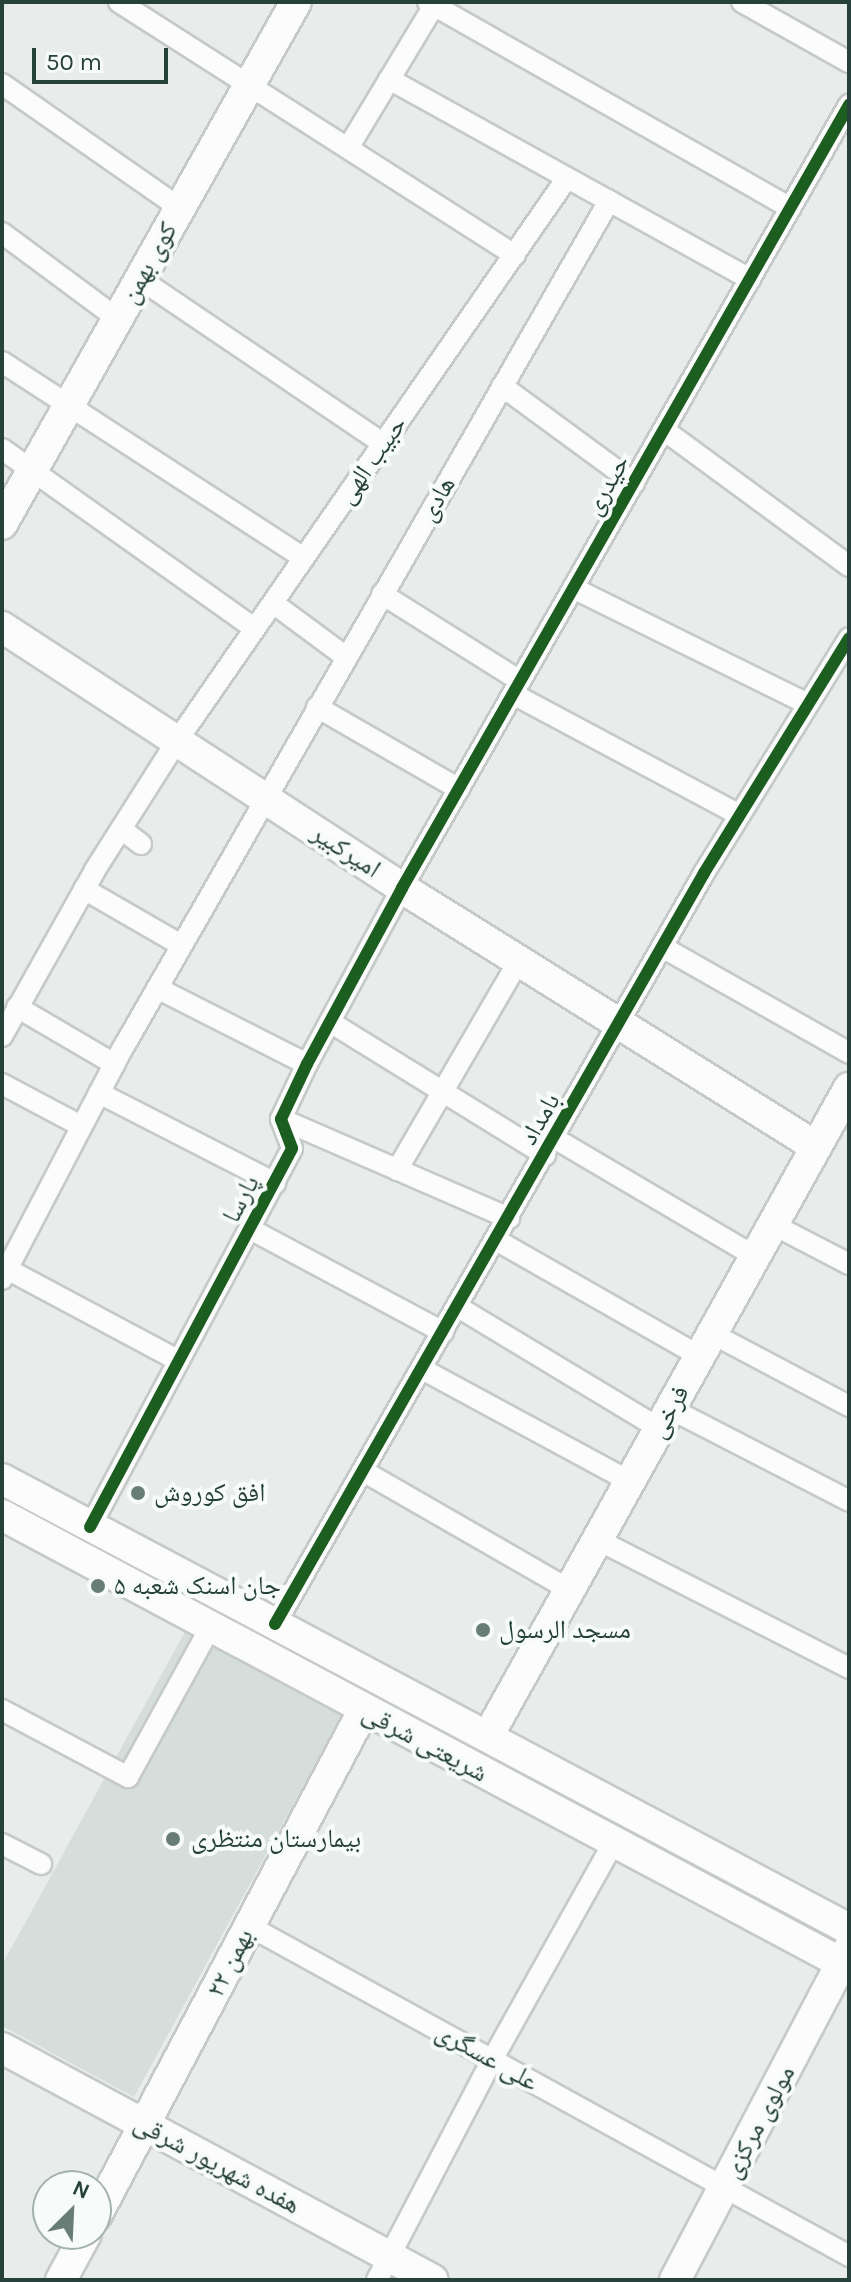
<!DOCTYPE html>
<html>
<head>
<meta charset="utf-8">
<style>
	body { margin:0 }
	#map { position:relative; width:851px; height:2282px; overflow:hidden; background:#e8edeb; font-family:Karla,"Noto Naskh Arabic",sans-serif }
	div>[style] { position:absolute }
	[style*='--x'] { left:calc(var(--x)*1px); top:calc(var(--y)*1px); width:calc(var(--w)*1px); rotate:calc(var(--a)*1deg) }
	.built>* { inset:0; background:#d6dedb }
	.roads { filter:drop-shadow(2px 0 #c5cac8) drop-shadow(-2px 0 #c5cac8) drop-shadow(0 2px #c5cac8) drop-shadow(0 -2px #c5cac8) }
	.street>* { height:20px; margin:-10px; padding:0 10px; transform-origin:10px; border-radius:10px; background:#fcfcfc }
	.secondary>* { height:30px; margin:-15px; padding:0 15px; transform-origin:15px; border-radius:15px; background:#fcfcfc }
	.cycleway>* { height:12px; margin:-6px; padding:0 6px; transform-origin:6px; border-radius:6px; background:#1b5e20 }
	.dots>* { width:22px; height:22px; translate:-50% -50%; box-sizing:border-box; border:4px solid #f7fbf9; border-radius:50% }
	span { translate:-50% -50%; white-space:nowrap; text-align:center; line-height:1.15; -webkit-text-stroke:8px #f7fbf9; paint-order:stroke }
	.street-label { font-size:26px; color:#254139 }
	.poi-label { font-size:26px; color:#254139 }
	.left { translate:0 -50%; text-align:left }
	.frame { position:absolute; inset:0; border:4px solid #254139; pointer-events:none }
	.north { position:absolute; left:32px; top:2170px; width:80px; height:80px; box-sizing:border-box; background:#f7fbf9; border:2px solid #a3b1ac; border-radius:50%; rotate:24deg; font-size:22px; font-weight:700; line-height:32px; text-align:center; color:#254139 }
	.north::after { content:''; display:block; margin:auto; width:28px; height:36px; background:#697d77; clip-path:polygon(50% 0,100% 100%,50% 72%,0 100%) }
	.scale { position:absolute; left:32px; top:48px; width:136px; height:36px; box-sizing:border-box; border:4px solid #254139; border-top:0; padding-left:10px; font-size:24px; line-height:28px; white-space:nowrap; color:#254139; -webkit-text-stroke:6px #f7fbf9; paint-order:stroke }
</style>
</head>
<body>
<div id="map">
	<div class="built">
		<i style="clip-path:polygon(187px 1628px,343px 1713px,134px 2097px,2px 2026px,2px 1965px)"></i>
	</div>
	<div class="roads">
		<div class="street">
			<i style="--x:119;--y:2;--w:470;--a:32.6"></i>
			<i style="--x:428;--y:2;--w:417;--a:29.6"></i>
			<i style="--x:742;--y:2;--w:123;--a:29.3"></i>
			<i style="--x:389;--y:79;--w:413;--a:29"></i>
			<i style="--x:2;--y:84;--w:217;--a:34.9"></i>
			<i style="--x:348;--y:148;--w:170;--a:-58.9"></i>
			<i style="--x:2;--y:233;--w:144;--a:36.6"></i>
			<i style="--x:140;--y:279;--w:295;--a:34.1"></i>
			<i style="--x:2;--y:362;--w:360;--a:33"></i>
			<i style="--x:502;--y:386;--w:164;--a:36.3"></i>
			<i style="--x:664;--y:430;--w:230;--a:36.3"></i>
			<i style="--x:2;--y:449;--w:310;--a:35.4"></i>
			<i style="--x:573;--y:588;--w:262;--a:26.3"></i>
			<i style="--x:382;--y:594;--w:163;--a:32.2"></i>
			<i style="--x:273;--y:603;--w:91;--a:36.5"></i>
			<i style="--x:513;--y:694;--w:255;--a:28.1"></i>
			<i style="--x:317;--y:707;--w:164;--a:30"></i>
			<i style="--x:121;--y:829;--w:25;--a:37"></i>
			<i style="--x:84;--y:889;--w:112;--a:30"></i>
			<i style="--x:662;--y:947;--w:215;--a:29.5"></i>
			<i style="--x:157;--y:988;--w:168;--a:26.9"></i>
			<i style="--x:17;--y:1007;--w:113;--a:30.4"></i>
			<i style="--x:330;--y:1022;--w:253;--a:31.7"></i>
			<i style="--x:2;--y:1036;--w:190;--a:-60.7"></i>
			<i style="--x:95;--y:870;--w:153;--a:-57.6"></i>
			<i style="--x:177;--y:741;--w:685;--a:-55.29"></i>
			<i style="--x:2;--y:1084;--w:89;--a:28"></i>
			<i style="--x:99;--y:1093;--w:198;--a:27.1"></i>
			<i style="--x:281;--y:1119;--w:249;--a:23.5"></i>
			<i style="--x:554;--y:1138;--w:232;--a:30.5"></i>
			<i style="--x:397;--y:1170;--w:243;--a:-59.8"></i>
			<i style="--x:772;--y:1224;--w:87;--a:27.5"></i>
			<i style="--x:250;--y:1229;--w:219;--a:28.1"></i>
			<i style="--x:496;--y:1240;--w:234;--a:29.7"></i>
			<i style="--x:7;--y:1269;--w:195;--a:28.1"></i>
			<i style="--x:2;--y:1279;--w:261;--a:-62.4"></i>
			<i style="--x:123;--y:1048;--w:977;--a:-60.15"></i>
			<i style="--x:458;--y:1307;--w:236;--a:31.1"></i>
			<i style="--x:711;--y:1333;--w:156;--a:27.9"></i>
			<i style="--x:422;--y:1369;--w:238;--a:28.4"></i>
			<i style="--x:671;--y:1409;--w:200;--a:27.3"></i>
			<i style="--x:363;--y:1471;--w:239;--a:29.9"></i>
			<i style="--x:90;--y:1527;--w:429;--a:-61.9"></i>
			<i style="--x:292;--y:1148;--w:31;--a:-111"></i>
			<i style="--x:281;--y:1119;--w:61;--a:-64.7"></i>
			<i style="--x:307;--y:1064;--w:200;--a:-61.6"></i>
			<i style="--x:402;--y:888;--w:902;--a:-60.28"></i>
			<i style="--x:598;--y:1540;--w:282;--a:27"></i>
			<i style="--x:275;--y:1624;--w:865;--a:-60.26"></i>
			<i style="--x:704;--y:873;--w:276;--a:-58.3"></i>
			<i style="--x:2;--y:1710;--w:143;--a:28"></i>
			<i style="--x:128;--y:1777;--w:170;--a:-61.2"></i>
			<i style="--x:2;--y:1844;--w:44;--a:27.1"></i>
			<i style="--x:249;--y:1926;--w:685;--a:28.81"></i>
			<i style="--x:377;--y:2280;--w:248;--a:-62.4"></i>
			<i style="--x:492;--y:2060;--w:250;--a:-60.8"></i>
		</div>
		<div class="secondary">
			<i style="--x:2;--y:524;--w:599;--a:-60.61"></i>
			<i style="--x:2;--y:627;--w:478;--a:33.1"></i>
			<i style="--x:402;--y:888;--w:487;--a:32"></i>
			<i style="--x:2;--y:1479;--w:959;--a:27.98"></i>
			<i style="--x:2;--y:1515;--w:960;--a:28.09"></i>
			<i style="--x:488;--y:1736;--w:742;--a:-60.88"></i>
			<i style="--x:2;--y:2048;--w:489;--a:28.3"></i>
			<i style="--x:96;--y:2216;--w:571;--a:-62.13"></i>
			<i style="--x:61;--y:2280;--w:52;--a:-61.5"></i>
			<i style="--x:675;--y:2280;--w:374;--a:-62.3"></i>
		</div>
	</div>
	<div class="cycleway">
		<i style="--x:90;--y:1527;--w:429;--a:-61.9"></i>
		<i style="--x:292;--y:1148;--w:31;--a:-111"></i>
		<i style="--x:281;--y:1119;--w:61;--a:-64.7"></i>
		<i style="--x:307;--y:1064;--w:200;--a:-61.6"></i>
		<i style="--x:402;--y:888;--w:902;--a:-60.28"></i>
		<i style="--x:275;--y:1624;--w:865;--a:-60.26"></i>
		<i style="--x:704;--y:873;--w:276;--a:-58.3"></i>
	</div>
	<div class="dots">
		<i style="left:138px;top:1493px;background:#697d77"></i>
		<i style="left:98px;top:1586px;background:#697d77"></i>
		<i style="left:483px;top:1630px;background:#697d77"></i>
		<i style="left:173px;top:1839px;background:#697d77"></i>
	</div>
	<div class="street-label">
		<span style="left:149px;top:263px;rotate:-61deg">کوی بهمن</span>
		<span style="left:372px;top:460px;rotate:-55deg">حبیب الهی</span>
		<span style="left:607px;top:485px;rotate:-60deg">حیدری</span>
		<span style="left:437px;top:499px;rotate:-60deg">هادی</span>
		<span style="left:346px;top:851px;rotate:33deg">امیرکبیر</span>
		<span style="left:540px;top:1119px;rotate:-60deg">بامداد</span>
		<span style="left:241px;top:1199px;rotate:-62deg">پارسا</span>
		<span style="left:669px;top:1412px;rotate:-61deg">فرخی</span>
		<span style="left:425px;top:1743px;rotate:28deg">شریعتی شرقی</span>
		<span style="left:230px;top:1963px;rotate:-63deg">۲۲ بهمن</span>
		<span style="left:487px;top:2057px;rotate:29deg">علی عسگری</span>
		<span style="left:759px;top:2122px;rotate:-62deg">مولوی مرکزی</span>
		<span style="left:217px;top:2164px;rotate:28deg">هفده شهریور شرقی</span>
	</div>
	<div class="poi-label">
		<span class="left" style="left:154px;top:1493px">افق کوروش</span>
		<span class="left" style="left:114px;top:1586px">جان اسنک شعبه ۵</span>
		<span class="left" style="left:499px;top:1630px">مسجد الرسول</span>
		<span class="left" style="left:191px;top:1839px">بیمارستان منتظری</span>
	</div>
	<div class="frame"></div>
	<div class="north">N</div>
	<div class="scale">50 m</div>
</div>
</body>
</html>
